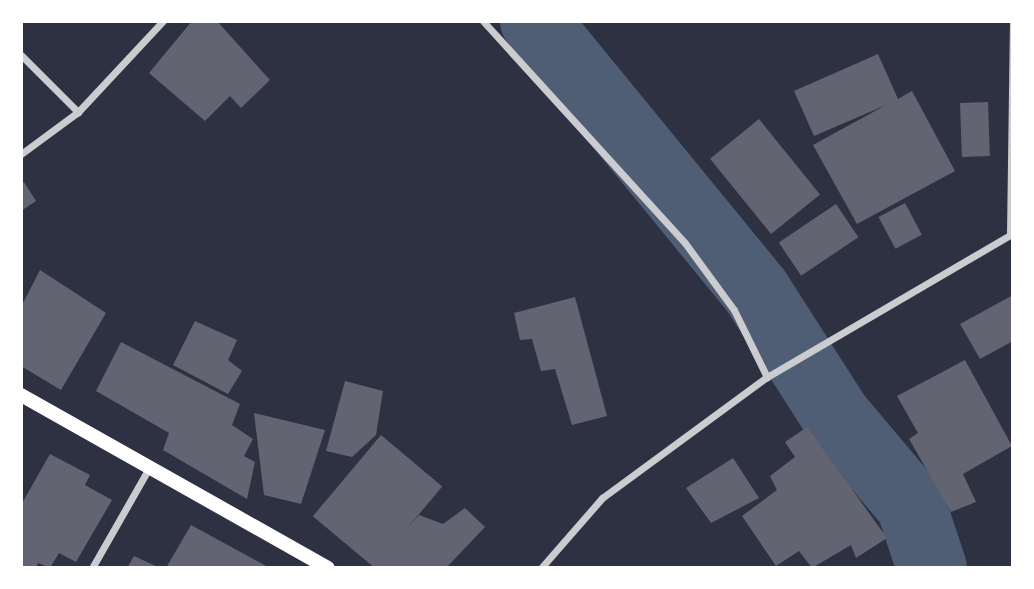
<!DOCTYPE html>
<html>
<head>
<meta charset="utf-8">
<style>
	body { margin:0 }
	#map { position:relative; width:1034px; height:589px; overflow:hidden; background:#2d3142; font-family:Cabin,sans-serif }
	div>[style] { position:absolute }
	[style*='--x'] { left:calc(var(--x)*1px); top:calc(var(--y)*1px); width:calc(var(--w)*1px); rotate:calc(var(--a)*1deg) }
	.river>* { height:70px; margin:-35px; padding:0 35px; transform-origin:35px; border-radius:35px; background:#4f5d75 }
	.building>* { inset:0; background:#626471; transform-origin:0 0 }
	.minor>* { height:7px; margin:-3.5px; padding:0 3.5px; transform-origin:3.5px; border-radius:3.5px; background:#caccd0 }
	.secondary>* { height:14px; margin:-7px; padding:0 7px; transform-origin:7px; border-radius:7px; background:#fff }
	span { translate:-50% -50%; white-space:nowrap; text-align:center; line-height:1.15; -webkit-text-stroke:7px #fff; paint-order:stroke }
	.frame { position:absolute; inset:0; border:23px solid #fff; pointer-events:none }
</style>
</head>
<body>
<div id="map">
	<div class="river">
		<i style="--x:535;--y:21;--w:349;--a:50.7"></i>
		<i style="--x:756;--y:291;--w:148;--a:57.4"></i>
		<i style="--x:836;--y:416;--w:116;--a:49.9"></i>
		<i style="--x:911;--y:505;--w:66;--a:71.6"></i>
	</div>
	<div class="building">
		<i style="clip-path:polygon(192px 21px,217px 21px,270px 80px,241px 108px,230px 96px,205px 121px,149px 73px)"></i>
		<i style="clip-path:polygon(878px 54px,898px 99px,912px 91px,955px 171px,857px 224px,813px 145px,886px 105px,814px 136px,794px 91px)"></i>
		<i style="left:988px;top:102px;width:54px;height:28px;rotate:88deg"></i>
		<i style="left:759px;top:119px;width:97px;height:63px;rotate:51deg"></i>
		<i style="clip-path:polygon(24px 182px,36px 201px,21px 211px,21px 184px)"></i>
		<i style="left:905px;top:203px;width:36px;height:30px;rotate:62deg"></i>
		<i style="left:836px;top:204px;width:40px;height:69px;rotate:56deg"></i>
		<i style="clip-path:polygon(40px 270px,106px 313px,61px 390px,21px 366px,21px 307px)"></i>
		<i style="clip-path:polygon(1013px 295px,1013px 341px,980px 359px,960px 324px)"></i>
		<i style="clip-path:polygon(575px 297px,607px 416px,572px 425px,555px 369px,541px 371px,532px 339px,520px 340px,514px 313px)"></i>
		<i style="clip-path:polygon(195px 321px,237px 340px,228px 360px,242px 371px,228px 394px,173px 365px)"></i>
		<i style="clip-path:polygon(121px 342px,240px 404px,232px 425px,253px 439px,244px 456px,255px 462px,247px 499px,163px 450px,169px 433px,96px 391px)"></i>
		<i style="clip-path:polygon(965px 360px,1012px 446px,963px 474px,976px 502px,951px 512px,909px 439px,918px 433px,897px 396px)"></i>
		<i style="clip-path:polygon(345px 381px,383px 391px,376px 435px,352px 457px,326px 451px)"></i>
		<i style="clip-path:polygon(254px 413px,325px 430px,301px 504px,264px 495px)"></i>
		<i style="clip-path:polygon(807px 427px,887px 538px,856px 558px,851px 545px,812px 568px,799px 551px,776px 566px,742px 516px,777px 490px,770px 476px,795px 457px,785px 442px)"></i>
		<i style="left:381px;top:435px;width:80px;height:106px;rotate:40deg"></i>
		<i style="clip-path:polygon(50px 454px,90px 475px,85px 485px,112px 500px,76px 562px,59px 553px,50px 568px,38px 563px,36px 568px,21px 568px,21px 505px)"></i>
		<i style="clip-path:polygon(733px 458px,759px 498px,711px 523px,686px 488px)"></i>
		<i style="clip-path:polygon(465px 508px,485px 527px,446px 568px,371px 568px,419px 515px,443px 524px)"></i>
		<i style="clip-path:polygon(191px 525px,270px 568px,166px 568px)"></i>
		<i style="clip-path:polygon(134px 556px,160px 568px,127px 568px)"></i>
	</div>
	<div class="minor">
		<i style="--x:483;--y:21;--w:300;--a:47.7"></i>
		<i style="--x:685;--y:243;--w:83;--a:53.8"></i>
		<i style="--x:734;--y:310;--w:75;--a:63.8"></i>
		<i style="--x:21;--y:55;--w:81;--a:45"></i>
		<i style="--x:21;--y:154;--w:71;--a:-36.4"></i>
		<i style="--x:78;--y:112;--w:125;--a:-47"></i>
		<i style="--x:1010;--y:234;--w:213;--a:-89.2"></i>
		<i style="--x:92;--y:568;--w:115;--a:-60.3"></i>
		<i style="--x:541;--y:568;--w:93;--a:-48.9"></i>
		<i style="--x:602;--y:498;--w:205;--a:-36.3"></i>
		<i style="--x:767;--y:377;--w:285;--a:-30.3"></i>
	</div>
	<div class="secondary">
		<i style="--x:21;--y:395;--w:352;--a:29.4"></i>
	</div>
	<div class="frame"></div>
</div>
</body>
</html>
